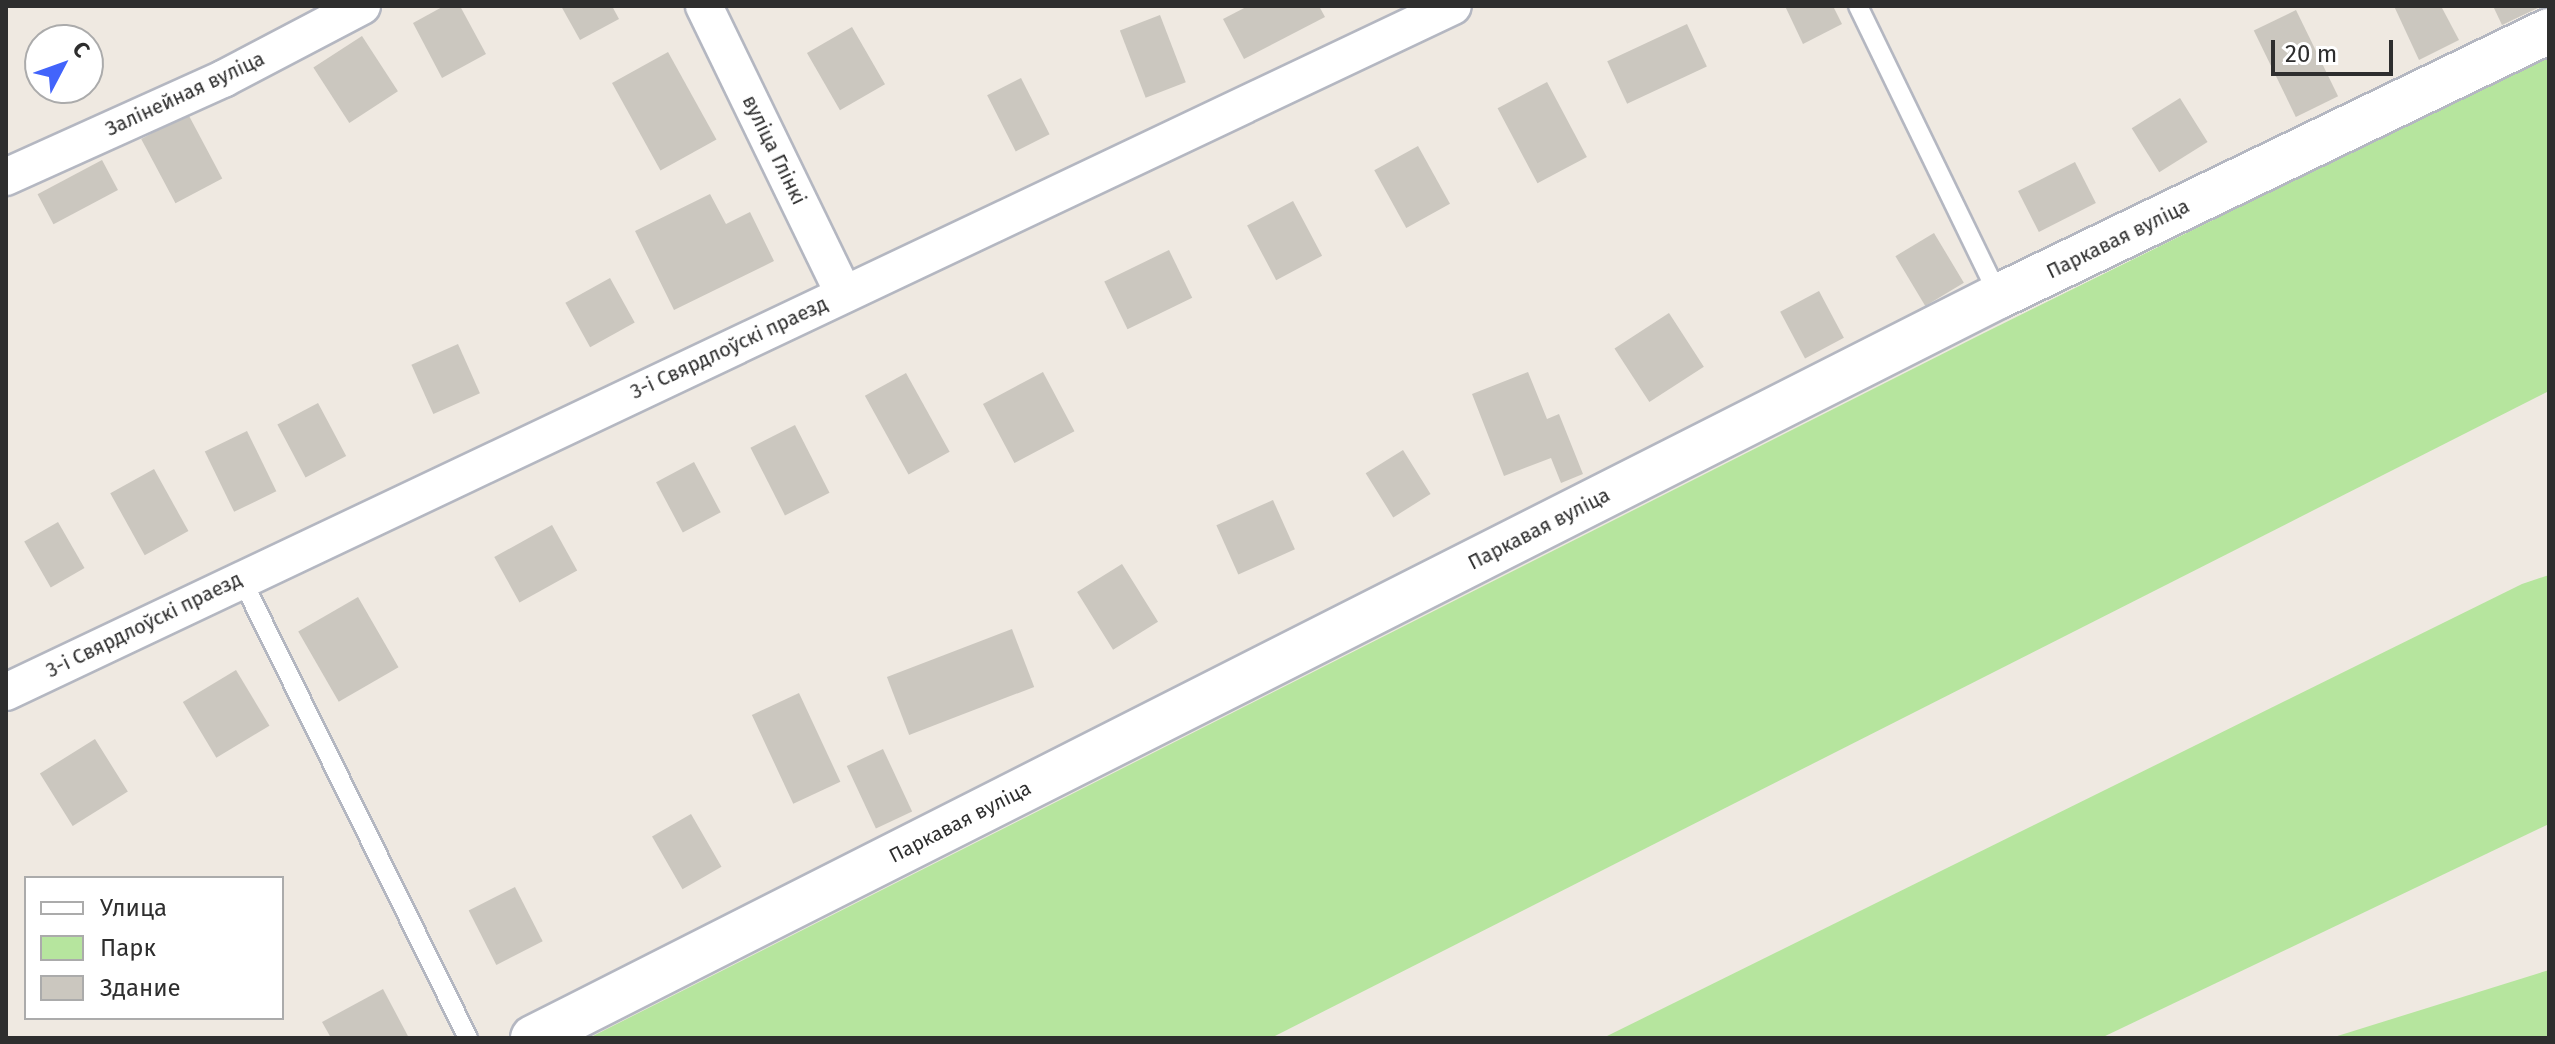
<!DOCTYPE html>
<html>
<head>
<meta charset="utf-8">
<style>
	body { margin:0 }
	#map { position:relative; width:2555px; height:1044px; overflow:hidden; background:#efe9e1; font-family:"Fira Sans",sans-serif }
	div>[style] { position:absolute }
	[style*='--x'] { left:calc(var(--x)*1px); top:calc(var(--y)*1px); width:calc(var(--w)*1px); rotate:calc(var(--a)*1deg) }
	.green>* { inset:0; background:#b6e59e }
	.building>* { inset:0; background:#cbc7bf; transform-origin:0 0 }
	.roads { filter:drop-shadow(2px 0 #b4b7c1) drop-shadow(-2px 0 #b4b7c1) drop-shadow(0 2px #b4b7c1) drop-shadow(0 -2px #b4b7c1) }
	.service>* { height:18px; margin:-9px; padding:0 9px; transform-origin:9px; border-radius:9px; background:#fff }
	.minor>* { height:36px; margin:-18px; padding:0 18px; transform-origin:18px; border-radius:18px; background:#fff }
	.tertiary>* { height:44px; margin:-22px; padding:0 22px; transform-origin:22px; border-radius:22px; background:#fff }
	span { translate:-50% -50%; white-space:nowrap; text-align:center; line-height:1.15; -webkit-text-stroke:6px #fff; paint-order:stroke }
	.street-label { font-size:20px; color:#2e2e2e }
	.frame { position:absolute; inset:0; border:8px solid #2e2e2e; pointer-events:none }
	.legend { position:absolute; left:24px; top:876px; width:260px; height:144px; box-sizing:border-box; background:#fff; border:2px solid #ababab; margin:0; padding:10px 14px; list-style:none; font-size:24px; color:#2e2e2e }
	.legend li { display:flex; align-items:center; gap:16px; height:40px }
	.legend b { width:40px; border:2px solid #ababab }
	.north { position:absolute; left:24px; top:24px; width:80px; height:80px; box-sizing:border-box; background:#fff; border:2px solid #ababab; border-radius:50%; rotate:49deg; font-size:22px; font-weight:700; line-height:32px; text-align:center; color:#2e2e2e }
	.north::after { content:''; display:block; margin:auto; width:28px; height:36px; background:#4264fb; clip-path:polygon(50% 0,100% 100%,50% 72%,0 100%) }
	.scale { position:absolute; left:2271px; top:40px; width:122px; height:36px; box-sizing:border-box; border:4px solid #2e2e2e; border-top:0; padding-left:10px; font-size:24px; line-height:28px; white-space:nowrap; color:#2e2e2e; -webkit-text-stroke:6px #fff; paint-order:stroke }
</style>
</head>
<body>
<div id="map">
	<div class="green">
		<i style="clip-path:polygon(2549px 54px,2549px 391px,1271px 1038px,589px 1038px,1982px 334px)"></i>
		<i style="clip-path:polygon(2549px 575px,2549px 824px,2101px 1038px,1603px 1038px,2522px 584px)"></i>
		<i style="clip-path:polygon(2549px 970px,2549px 1038px,2331px 1038px)"></i>
	</div>
	<div class="building">
		<i style="clip-path:polygon(444px 6px,460px 6px,486px 54px,442px 78px,413px 23px)"></i>
		<i style="clip-path:polygon(561px 6px,612px 6px,619px 19px,580px 40px)"></i>
		<i style="clip-path:polygon(1248px 6px,1319px 6px,1325px 17px,1244px 59px,1223px 19px)"></i>
		<i style="clip-path:polygon(1785px 6px,1833px 6px,1842px 24px,1803px 44px)"></i>
		<i style="clip-path:polygon(2394px 6px,2441px 6px,2459px 40px,2419px 60px)"></i>
		<i style="clip-path:polygon(2493px 6px,2542px 6px,2502px 25px)"></i>
		<i style="left:2296px;top:10px;width:96px;height:47px;rotate:64deg"></i>
		<i style="left:1160px;top:15px;width:72px;height:43px;rotate:69deg"></i>
		<i style="left:1687px;top:24px;width:47px;height:88px;rotate:65deg"></i>
		<i style="left:852px;top:27px;width:66px;height:52px;rotate:60deg"></i>
		<i style="left:362px;top:36px;width:66px;height:58px;rotate:57deg"></i>
		<i style="left:668px;top:52px;width:100px;height:64px;rotate:61deg"></i>
		<i style="left:1021px;top:78px;width:63px;height:38px;rotate:63deg"></i>
		<i style="left:1547px;top:82px;width:85px;height:56px;rotate:62deg"></i>
		<i style="left:2180px;top:98px;width:52px;height:57px;rotate:58deg"></i>
		<i style="left:188px;top:114px;width:73px;height:53px;rotate:62deg"></i>
		<i style="left:1418px;top:146px;width:66px;height:50px;rotate:61deg"></i>
		<i style="left:102px;top:160px;width:34px;height:73px;rotate:62deg"></i>
		<i style="left:2075px;top:162px;width:46px;height:64px;rotate:63deg"></i>
		<i style="clip-path:polygon(710px 194px,726px 224px,750px 212px,774px 261px,674px 310px,635px 231px)"></i>
		<i style="left:1293px;top:201px;width:62px;height:52px;rotate:62deg"></i>
		<i style="left:1934px;top:233px;width:58px;height:45px;rotate:59deg"></i>
		<i style="left:1169px;top:250px;width:53px;height:72px;rotate:64deg"></i>
		<i style="left:610px;top:278px;width:51px;height:51px;rotate:61deg"></i>
		<i style="left:1819px;top:291px;width:53px;height:44px;rotate:62deg"></i>
		<i style="left:1669px;top:313px;width:64px;height:65px;rotate:57deg"></i>
		<i style="left:458px;top:344px;width:54px;height:51px;rotate:66deg"></i>
		<i style="left:1043px;top:372px;width:67px;height:68px;rotate:62deg"></i>
		<i style="clip-path:polygon(1528px 372px,1547px 419px,1559px 414px,1583px 474px,1561px 483px,1551px 458px,1504px 476px,1472px 394px)"></i>
		<i style="left:906px;top:373px;width:90px;height:47px;rotate:61deg"></i>
		<i style="left:318px;top:403px;width:60px;height:46px;rotate:62deg"></i>
		<i style="left:795px;top:425px;width:76px;height:50px;rotate:63deg"></i>
		<i style="left:247px;top:431px;width:67px;height:47px;rotate:64deg"></i>
		<i style="left:1403px;top:450px;width:52px;height:44px;rotate:58deg"></i>
		<i style="left:694px;top:462px;width:57px;height:43px;rotate:62deg"></i>
		<i style="left:154px;top:469px;width:71px;height:50px;rotate:61deg"></i>
		<i style="left:1273px;top:500px;width:54px;height:62px;rotate:66deg"></i>
		<i style="left:58px;top:522px;width:53px;height:39px;rotate:60deg"></i>
		<i style="left:552px;top:525px;width:52px;height:66px;rotate:61deg"></i>
		<i style="left:1122px;top:564px;width:68px;height:53px;rotate:58deg"></i>
		<i style="left:358px;top:597px;width:81px;height:69px;rotate:60deg"></i>
		<i style="left:1012px;top:629px;width:62px;height:134px;rotate:69deg"></i>
		<i style="left:236px;top:670px;width:65px;height:62px;rotate:59deg"></i>
		<i style="left:799px;top:693px;width:98px;height:52px;rotate:65deg"></i>
		<i style="left:95px;top:739px;width:62px;height:65px;rotate:58deg"></i>
		<i style="left:883px;top:749px;width:69px;height:40px;rotate:65deg"></i>
		<i style="left:691px;top:814px;width:61px;height:45px;rotate:60deg"></i>
		<i style="left:515px;top:887px;width:61px;height:52px;rotate:63deg"></i>
		<i style="clip-path:polygon(383px 989px,409px 1038px,331px 1038px,322px 1022px)"></i>
	</div>
	<div class="roads">
		<div class="service">
			<i style="--x:1858;--y:6;--w:322;--a:64.1"></i>
			<i style="--x:241;--y:578;--w:513;--a:63.73"></i>
		</div>
		<div class="minor">
			<i style="--x:704;--y:6;--w:320;--a:64.1"></i>
			<i style="--x:6;--y:177;--w:238;--a:-24.3"></i>
			<i style="--x:223;--y:79;--w:157;--a:-27.7"></i>
			<i style="--x:6;--y:692;--w:1601;--a:-25.36"></i>
		</div>
		<div class="tertiary">
			<i style="--x:533;--y:1038;--w:1643;--a:-26.85"></i>
			<i style="--x:1999;--y:296;--w:611;--a:-25.73"></i>
		</div>
	</div>
	<div class="street-label">
		<span style="left:185px;top:94px;rotate:-25deg">Залінейная вуліца</span>
		<span style="left:774px;top:150px;rotate:64deg">вуліца Глінкі</span>
		<span style="left:2118px;top:239px;rotate:-26deg">Паркавая вуліца</span>
		<span style="left:729px;top:348px;rotate:-25deg">3-і Свярдлоўскі праезд</span>
		<span style="left:1539px;top:529px;rotate:-27deg">Паркавая вуліца</span>
		<span style="left:144px;top:625px;rotate:-26deg">3-і Свярдлоўскі праезд</span>
		<span style="left:960px;top:822px;rotate:-27deg">Паркавая вуліца</span>
	</div>
	<div class="frame"></div>
	<ul class="legend">
	<li><b style="height:10px;background:#fff"></b>Улица</li>
	<li><b style="height:22px;background:#b6e59e"></b>Парк</li>
	<li><b style="height:22px;background:#cbc7bf"></b>Здание</li>
	</ul>
	<div class="north">С</div>
	<div class="scale">20 m</div>
</div>
</body>
</html>
